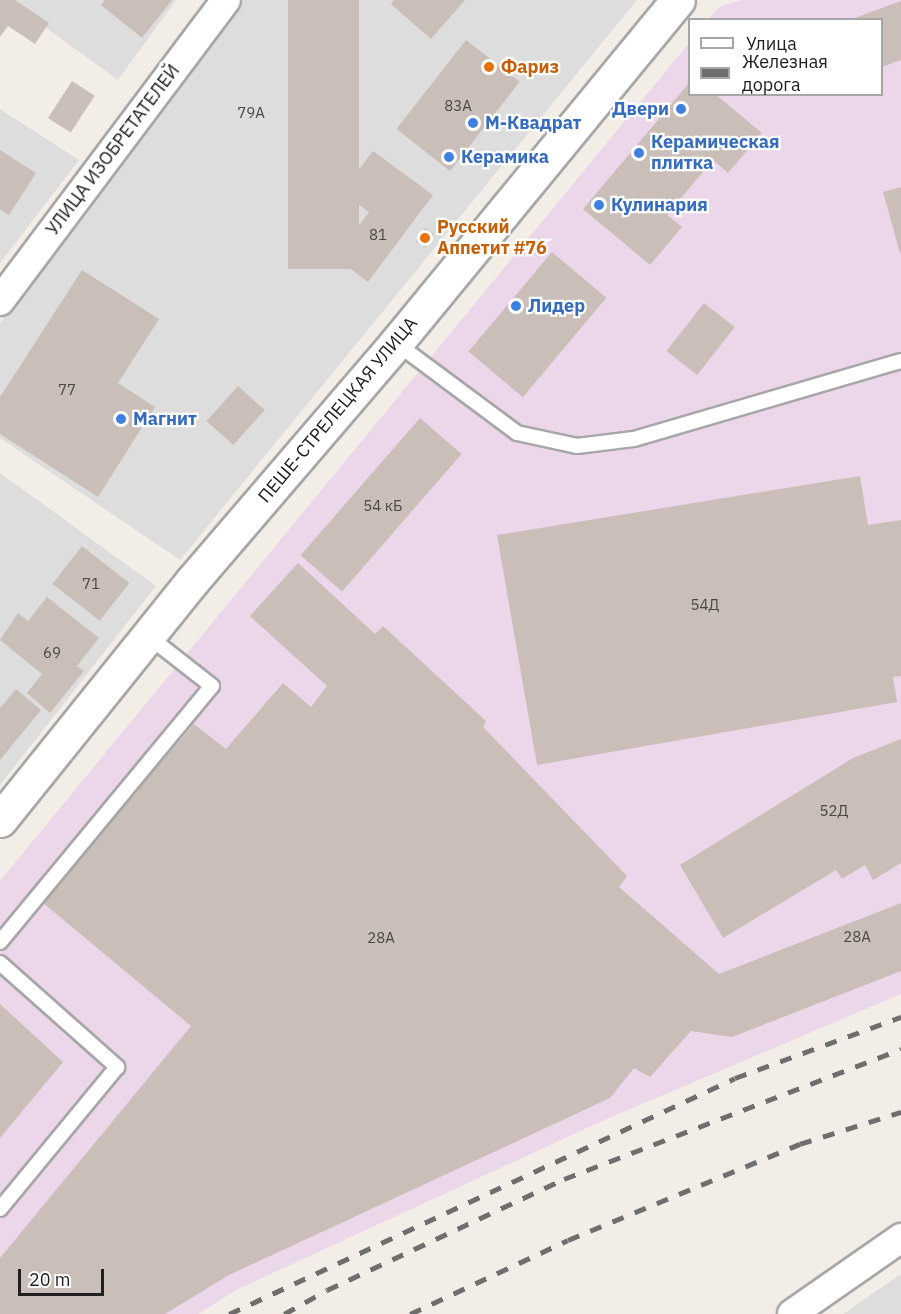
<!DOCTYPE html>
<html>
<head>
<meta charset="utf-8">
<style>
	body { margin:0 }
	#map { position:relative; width:901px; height:1314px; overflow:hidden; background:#f2ede6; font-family:"IBM Plex Sans",sans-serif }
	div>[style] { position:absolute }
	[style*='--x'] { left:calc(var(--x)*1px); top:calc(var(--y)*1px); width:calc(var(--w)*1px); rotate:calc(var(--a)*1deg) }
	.residential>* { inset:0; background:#dedddd }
	.industrial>* { inset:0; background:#ebd7e9 }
	.building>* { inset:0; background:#cabeb8; transform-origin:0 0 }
	.roads { filter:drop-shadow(2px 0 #a7a7a7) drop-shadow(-2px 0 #a7a7a7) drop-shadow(0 2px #a7a7a7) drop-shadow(0 -2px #a7a7a7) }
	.service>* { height:14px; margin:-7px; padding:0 7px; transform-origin:7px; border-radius:7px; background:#fff }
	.minor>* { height:28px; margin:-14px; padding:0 14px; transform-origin:14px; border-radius:14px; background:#fff }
	.tertiary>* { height:33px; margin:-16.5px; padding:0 16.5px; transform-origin:16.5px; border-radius:16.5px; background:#fff }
	.rail>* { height:4.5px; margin-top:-2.25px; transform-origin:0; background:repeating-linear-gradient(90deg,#6e6e6e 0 12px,transparent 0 24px) }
	.dots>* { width:16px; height:16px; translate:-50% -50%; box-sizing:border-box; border:3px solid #fff; border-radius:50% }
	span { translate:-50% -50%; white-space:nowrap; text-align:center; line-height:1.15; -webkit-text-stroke:4.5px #fff; paint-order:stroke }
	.number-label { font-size:15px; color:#4a4846 }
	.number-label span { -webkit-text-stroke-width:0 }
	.food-label { font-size:18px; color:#c56008; font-weight:700 }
	.left { translate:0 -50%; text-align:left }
	.shop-label { font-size:18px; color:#366cbe; font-weight:700 }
	.right { translate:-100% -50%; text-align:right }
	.street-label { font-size:18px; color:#202020 }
	.legend { position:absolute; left:688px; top:18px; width:195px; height:78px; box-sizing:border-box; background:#fff; border:2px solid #a6a6a6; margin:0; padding:8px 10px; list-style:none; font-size:18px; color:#202020 }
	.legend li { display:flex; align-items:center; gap:12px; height:30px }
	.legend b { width:30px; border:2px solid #a6a6a6 }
	.scale { position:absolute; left:18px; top:1269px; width:86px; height:27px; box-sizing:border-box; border:3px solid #202020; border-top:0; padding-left:8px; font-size:18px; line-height:21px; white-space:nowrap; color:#202020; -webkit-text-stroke:4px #fff; paint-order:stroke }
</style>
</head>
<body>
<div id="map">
	<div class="residential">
		<i style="clip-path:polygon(8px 0,176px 0,118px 80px)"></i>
		<i style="clip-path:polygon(242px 0,637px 0,180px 560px,0 438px,0 323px)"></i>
		<i style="clip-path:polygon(0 109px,79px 160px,0 263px)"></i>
		<i style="clip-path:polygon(0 473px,156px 586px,0 785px)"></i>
		<i style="clip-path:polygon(901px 1274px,901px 1314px,843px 1314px)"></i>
	</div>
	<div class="industrial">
		<i style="clip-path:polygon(741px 0,901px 0,901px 994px,602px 1121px,238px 1289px,198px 1314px,0 1314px,0 881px,689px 43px,690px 94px,882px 94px,882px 20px,709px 19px,719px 7px)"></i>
	</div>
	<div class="building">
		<i style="clip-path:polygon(0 0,15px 0,49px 23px,35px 44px,8px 26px,0 37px)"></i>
		<i style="clip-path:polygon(105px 0,172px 0,142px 38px,101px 5px)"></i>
		<i style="left:288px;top:0;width:71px;height:269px"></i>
		<i style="clip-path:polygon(394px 0,465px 0,431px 39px,391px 4px)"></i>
		<i style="clip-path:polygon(901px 1px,901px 60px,882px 67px,882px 20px,852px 19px)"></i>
		<i style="left:466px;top:40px;width:68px;height:113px;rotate:38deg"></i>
		<i style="left:72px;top:81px;width:27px;height:44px;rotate:33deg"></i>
		<i style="clip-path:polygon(690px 82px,690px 94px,715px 94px,762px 133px,728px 173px,713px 160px,667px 215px,682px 227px,650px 265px,583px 209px)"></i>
		<i style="clip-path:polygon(0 150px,36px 173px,9px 215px,0 209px)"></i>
		<i style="clip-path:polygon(373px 151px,433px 195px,368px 282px,335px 257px,369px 212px,342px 192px)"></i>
		<i style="clip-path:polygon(901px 187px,901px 253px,900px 253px,883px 192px)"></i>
		<i style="left:425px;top:228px;width:11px;height:16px;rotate:34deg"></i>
		<i style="left:552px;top:252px;width:71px;height:130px;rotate:40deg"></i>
		<i style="clip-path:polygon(82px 270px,159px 319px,118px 383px,155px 407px,98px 497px,0 434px,0 397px)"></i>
		<i style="left:704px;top:303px;width:39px;height:61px;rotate:38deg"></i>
		<i style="left:238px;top:386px;width:36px;height:47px;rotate:42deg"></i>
		<i style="left:420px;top:418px;width:55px;height:182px;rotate:41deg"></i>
		<i style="clip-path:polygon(860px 476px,868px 525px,901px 520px,901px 676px,893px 677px,897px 702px,537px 765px,497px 535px)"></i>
		<i style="left:82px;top:546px;width:60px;height:48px;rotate:38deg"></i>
		<i style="clip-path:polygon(298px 563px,375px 634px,383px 626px,486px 721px,483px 727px,627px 876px,619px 887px,719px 974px,901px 903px,901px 971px,732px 1037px,691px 1031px,650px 1077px,634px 1068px,610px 1098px,229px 1275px,165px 1314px,0 1314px,0 1258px,191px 1026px,42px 902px,194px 724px,226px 749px,283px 683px,311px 707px,327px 686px,250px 616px)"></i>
		<i style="clip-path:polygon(47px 597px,99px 638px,77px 666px,84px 671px,50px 713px,27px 693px,42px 674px,0 640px,18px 613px,28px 621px)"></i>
		<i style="clip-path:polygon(16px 689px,41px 710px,0 760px,0 708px)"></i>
		<i style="clip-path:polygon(901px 739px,901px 863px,873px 880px,865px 865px,842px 879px,836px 870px,723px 938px,680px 865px,853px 758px)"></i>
		<i style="clip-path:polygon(0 1004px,63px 1062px,0 1138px)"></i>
	</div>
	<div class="roads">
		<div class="service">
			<i style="--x:396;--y:343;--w:151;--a:36.6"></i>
			<i style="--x:517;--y:433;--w:61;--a:12.2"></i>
			<i style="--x:577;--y:446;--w:57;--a:-7"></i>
			<i style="--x:634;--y:439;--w:278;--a:-16.3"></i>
			<i style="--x:0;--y:942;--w:332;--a:-50.4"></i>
			<i style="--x:212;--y:686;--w:81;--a:-142"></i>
			<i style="--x:0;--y:963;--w:157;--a:41.6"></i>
			<i style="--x:117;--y:1067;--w:184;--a:129.5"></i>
		</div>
		<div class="minor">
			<i style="--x:0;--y:301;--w:376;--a:-53.1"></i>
			<i style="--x:792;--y:1314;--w:133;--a:-34.9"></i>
		</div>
		<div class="tertiary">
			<i style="--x:0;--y:820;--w:308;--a:-51.2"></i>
			<i style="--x:193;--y:580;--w:312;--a:-49.4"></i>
			<i style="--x:396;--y:343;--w:444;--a:-50.6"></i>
		</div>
	</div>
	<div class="rail">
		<i style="--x:229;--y:1314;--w:558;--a:-25"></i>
		<i style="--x:735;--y:1078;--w:177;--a:-20.2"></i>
		<i style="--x:284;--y:1314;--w:49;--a:-29.2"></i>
		<i style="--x:327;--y:1290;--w:262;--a:-25.1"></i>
		<i style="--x:564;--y:1179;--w:361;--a:-21.1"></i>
		<i style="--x:410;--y:1314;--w:174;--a:-25.1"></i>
		<i style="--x:568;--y:1240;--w:251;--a:-22.5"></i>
		<i style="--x:800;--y:1144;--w:106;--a:-17.6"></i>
	</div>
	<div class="dots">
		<i style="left:489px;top:67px;background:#e8710a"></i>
		<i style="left:681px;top:109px;background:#3f7fe0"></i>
		<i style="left:473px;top:123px;background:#3f7fe0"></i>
		<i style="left:639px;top:153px;background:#3f7fe0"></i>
		<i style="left:449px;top:157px;background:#3f7fe0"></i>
		<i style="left:599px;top:205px;background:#3f7fe0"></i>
		<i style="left:425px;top:238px;background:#e8710a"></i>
		<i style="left:516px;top:306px;background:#3f7fe0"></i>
		<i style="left:121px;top:419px;background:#3f7fe0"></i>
	</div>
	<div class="number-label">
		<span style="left:458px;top:106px">83А</span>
		<span style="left:251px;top:113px">79А</span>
		<span style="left:378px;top:235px">81</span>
		<span style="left:67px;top:390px">77</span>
		<span style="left:383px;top:506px">54 кБ</span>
		<span style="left:91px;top:584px">71</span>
		<span style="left:705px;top:605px">54Д</span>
		<span style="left:52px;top:653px">69</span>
		<span style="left:834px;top:811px">52Д</span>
		<span style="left:857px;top:937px">28А</span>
		<span style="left:381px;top:938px">28А</span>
	</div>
	<div class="food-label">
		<span class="left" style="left:501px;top:67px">Фариз</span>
		<span class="left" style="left:437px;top:238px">Русский<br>Аппетит #76</span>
	</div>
	<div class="shop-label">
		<span class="right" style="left:669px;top:109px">Двери</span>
		<span class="left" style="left:485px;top:123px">М-Квадрат</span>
		<span class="left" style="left:651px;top:153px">Керамическая<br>плитка</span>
		<span class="left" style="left:461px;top:157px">Керамика</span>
		<span class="left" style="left:611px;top:205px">Кулинария</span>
		<span class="left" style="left:528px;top:306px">Лидер</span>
		<span class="left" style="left:133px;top:419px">Магнит</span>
	</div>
	<div class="street-label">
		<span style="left:113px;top:150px;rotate:-53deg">УЛИЦА ИЗОБРЕТАТЕЛЕЙ</span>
		<span style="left:338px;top:410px;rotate:-50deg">ПЕШЕ-СТРЕЛЕЦКАЯ УЛИЦА</span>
	</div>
	<ul class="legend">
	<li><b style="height:8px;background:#fff"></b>Улица</li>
	<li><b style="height:8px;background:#6e6e6e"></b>Железная дорога</li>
	</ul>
	<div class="scale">20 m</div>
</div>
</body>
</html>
